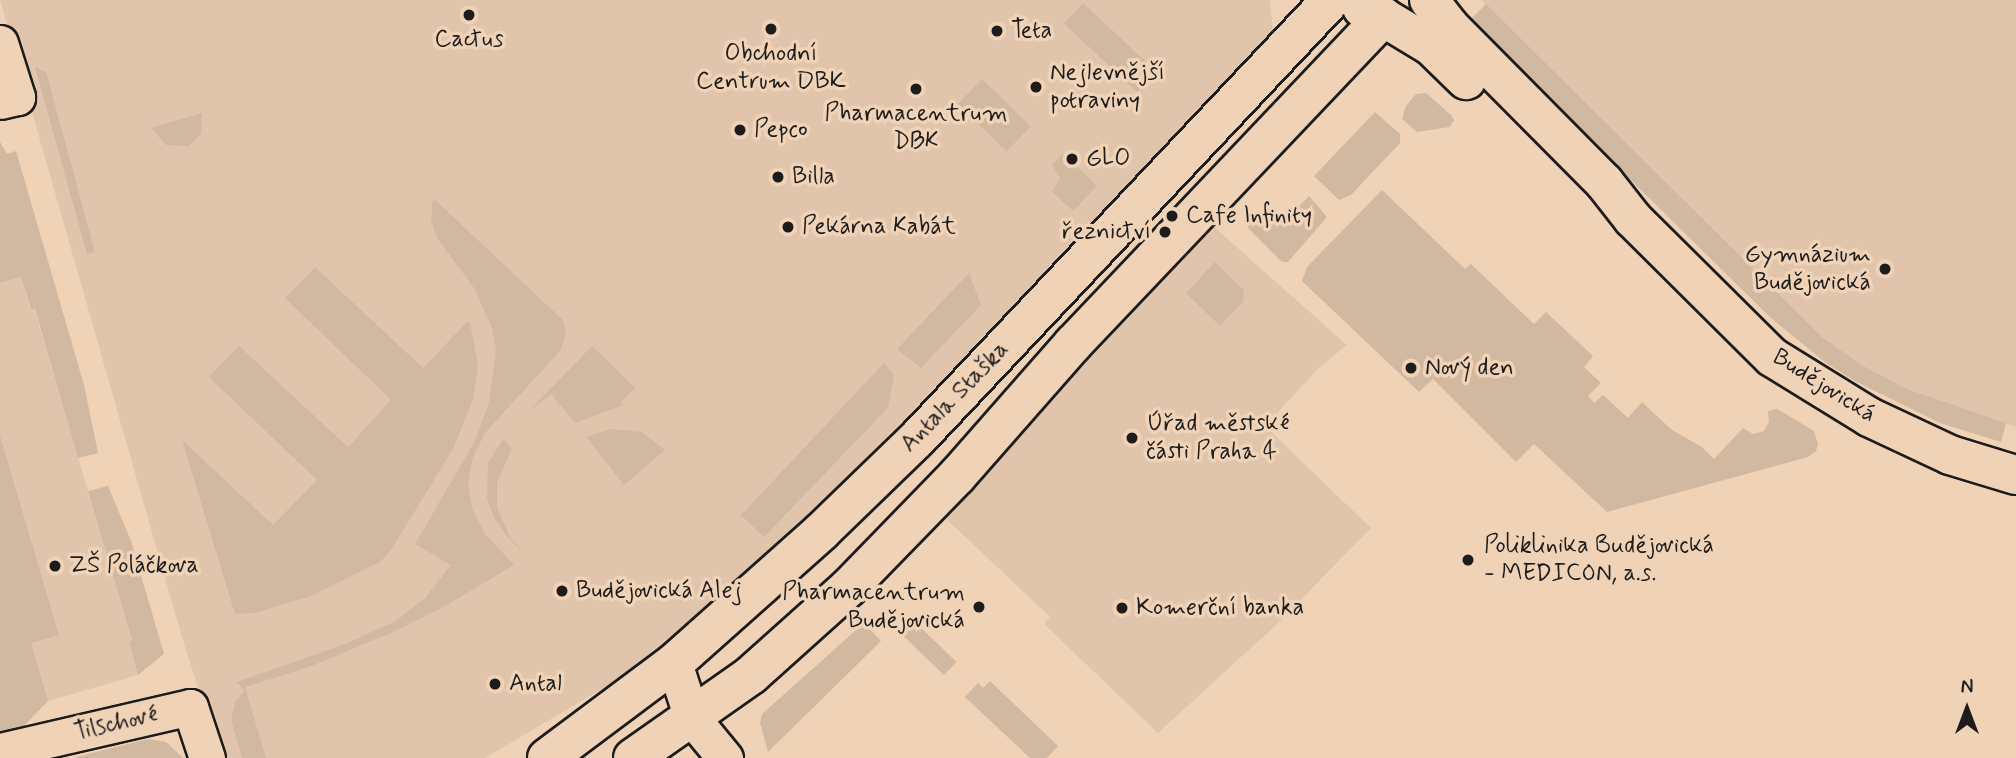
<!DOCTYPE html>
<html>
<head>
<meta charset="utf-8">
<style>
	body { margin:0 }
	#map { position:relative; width:2016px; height:758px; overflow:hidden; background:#f0d3b7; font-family:Mynerve,sans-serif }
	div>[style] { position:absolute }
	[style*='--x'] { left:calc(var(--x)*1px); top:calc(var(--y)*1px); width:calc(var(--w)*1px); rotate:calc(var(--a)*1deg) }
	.built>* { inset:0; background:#e0c5ac }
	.green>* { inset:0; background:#d1b8a0; transform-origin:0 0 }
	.roads { filter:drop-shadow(2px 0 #1c1c1c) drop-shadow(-2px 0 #1c1c1c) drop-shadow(0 2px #1c1c1c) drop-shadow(0 -2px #1c1c1c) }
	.street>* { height:35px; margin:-17.5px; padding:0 17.5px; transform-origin:17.5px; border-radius:17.5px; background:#f0d3b7 }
	.secondary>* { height:38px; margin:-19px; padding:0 19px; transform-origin:19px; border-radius:19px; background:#f0d3b7 }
	.dots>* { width:19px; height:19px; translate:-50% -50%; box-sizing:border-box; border:4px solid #f0d3b7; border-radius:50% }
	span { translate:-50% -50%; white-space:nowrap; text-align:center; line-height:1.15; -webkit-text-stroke:7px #f0d3b7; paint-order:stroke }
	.poi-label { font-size:24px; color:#1c1c1c }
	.left { translate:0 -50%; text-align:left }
	.right { translate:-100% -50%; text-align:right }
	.street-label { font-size:24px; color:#1c1c1c }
	.north { position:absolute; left:1932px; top:674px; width:70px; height:70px; -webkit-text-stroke:5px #f0d3b7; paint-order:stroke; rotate:0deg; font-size:19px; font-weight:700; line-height:28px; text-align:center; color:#1c1c1c }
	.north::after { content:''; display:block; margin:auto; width:24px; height:32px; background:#1c1c1c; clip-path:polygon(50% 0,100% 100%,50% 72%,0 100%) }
</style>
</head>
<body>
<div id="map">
	<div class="built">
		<i style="clip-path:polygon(0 0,1270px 0,1273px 32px,907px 417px,695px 626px,627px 674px,485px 758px,220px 758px,181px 634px)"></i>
		<i style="clip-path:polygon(1481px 0,2016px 0,2016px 427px,1907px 389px,1860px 364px,1822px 337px)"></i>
		<i style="clip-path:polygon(1214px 227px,1347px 345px,1320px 367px,1265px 426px,1371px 528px,1275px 626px,1158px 733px,1044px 624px,1050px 617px,942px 515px)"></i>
		<i style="clip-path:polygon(21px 276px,30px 309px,34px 308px,132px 640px,129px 642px,138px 675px,48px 701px,18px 732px,0 736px,0 283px)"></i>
	</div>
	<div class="green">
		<i style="left:1083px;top:3px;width:103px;height:28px;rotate:43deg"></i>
		<i style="clip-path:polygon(1486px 4px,1822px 337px,1860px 364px,1907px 389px,2006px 423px,2001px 442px,1940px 423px,1855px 381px,1826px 363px,1771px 318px,1469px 21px)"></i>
		<i style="clip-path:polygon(35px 67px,46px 72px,95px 252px,87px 254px)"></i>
		<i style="left:982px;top:79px;width:68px;height:35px;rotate:44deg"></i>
		<i style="clip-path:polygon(1426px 93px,1451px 115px,1454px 120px,1450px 127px,1417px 132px,1402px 119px,1406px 106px,1416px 94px)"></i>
		<i style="clip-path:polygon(1375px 112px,1400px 134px,1400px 143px,1351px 195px,1339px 200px,1314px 176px)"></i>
		<i style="clip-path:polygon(202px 113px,201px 134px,189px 146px,166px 145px,151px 128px)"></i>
		<i style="clip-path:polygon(0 142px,7px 154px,16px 151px,84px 385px,98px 453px,78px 458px,35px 309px,31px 309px,21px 277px,0 283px)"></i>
		<i style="clip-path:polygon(1063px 153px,1097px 186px,1073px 211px,1052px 192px,1060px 178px,1052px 165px)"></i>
		<i style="clip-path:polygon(1382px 190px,1465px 269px,1471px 264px,1534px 324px,1546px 312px,1593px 356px,1584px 367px,1601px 383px,1588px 396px,1594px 403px,1603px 395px,1628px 418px,1642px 402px,1672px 430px,1702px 447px,1714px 459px,1743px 428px,1753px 434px,1764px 431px,1769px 422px,1768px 411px,1777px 409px,1814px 431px,1818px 444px,1816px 451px,1808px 457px,1607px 512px,1534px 444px,1516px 462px,1433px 379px,1419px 392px,1302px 281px,1307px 267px)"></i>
		<i style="clip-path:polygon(1309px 196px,1327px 217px,1288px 262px,1282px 262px,1247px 227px,1268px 206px,1284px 221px)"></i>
		<i style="clip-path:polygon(433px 198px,563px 320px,565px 326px,566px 335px,560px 351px,485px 433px,473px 457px,468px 484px,473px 511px,486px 535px,514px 565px,447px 605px,391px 633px,309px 667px,245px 687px,266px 758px,242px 758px,231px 720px,235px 702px,244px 691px,237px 682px,345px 644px,396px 621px,425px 598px,451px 565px,415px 544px,475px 441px,489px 402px,496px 350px,492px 328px,474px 288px,437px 238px,431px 220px)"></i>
		<i style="clip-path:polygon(1215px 262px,1244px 290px,1243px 302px,1220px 326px,1186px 293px)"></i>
		<i style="clip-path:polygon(315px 267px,423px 368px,468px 321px,470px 323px,478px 365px,473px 399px,453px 449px,391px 550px,380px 562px,311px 596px,255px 613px,235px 614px,182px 440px,273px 525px,317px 480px,209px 377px,239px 346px,348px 447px,391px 400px,285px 298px)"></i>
		<i style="clip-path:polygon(969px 273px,981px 305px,921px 368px,897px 349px)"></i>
		<i style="clip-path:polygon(592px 346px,635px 388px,621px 402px,623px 405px,575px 423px,551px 394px,528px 412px)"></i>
		<i style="clip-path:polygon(884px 363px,894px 375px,888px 408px,764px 537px,741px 515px)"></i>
		<i style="clip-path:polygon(611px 429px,642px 432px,665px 450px,624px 485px,586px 437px)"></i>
		<i style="clip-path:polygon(0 436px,59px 635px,31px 643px,48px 701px,18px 732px,0 736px)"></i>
		<i style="clip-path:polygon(504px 438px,512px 449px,497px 482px,497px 508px,510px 537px,527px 557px,506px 535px,495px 520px,487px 498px,488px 463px)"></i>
		<i style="clip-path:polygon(108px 486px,131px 541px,164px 654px,138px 675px,129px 642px,132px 640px,88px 491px)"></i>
		<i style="left:914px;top:621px;width:59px;height:18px;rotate:44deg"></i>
		<i style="clip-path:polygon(864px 623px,881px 641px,768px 752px,760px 723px,762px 714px)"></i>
		<i style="clip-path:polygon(990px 681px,1058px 746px,1047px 758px,1030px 758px,965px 697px,978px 683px,983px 688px)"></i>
		<i style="clip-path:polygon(148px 739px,166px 742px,183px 758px,72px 758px)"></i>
	</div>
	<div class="roads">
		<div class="street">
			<i style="--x:0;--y:43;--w:57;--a:72.5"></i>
			<i style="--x:17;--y:97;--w:17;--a:167"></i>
			<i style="--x:674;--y:663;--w:58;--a:71.9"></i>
			<i style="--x:692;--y:718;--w:52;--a:50.5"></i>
			<i style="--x:0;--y:751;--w:195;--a:-13"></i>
			<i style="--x:190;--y:707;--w:54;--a:71.6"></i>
		</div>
		<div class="secondary">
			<i style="--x:1429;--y:0;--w:33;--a:52"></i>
			<i style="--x:1449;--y:26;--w:220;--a:45.2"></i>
			<i style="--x:1604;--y:182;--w:47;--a:51.9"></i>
			<i style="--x:1633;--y:219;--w:196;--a:44.8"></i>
			<i style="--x:1772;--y:357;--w:114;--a:31.7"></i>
			<i style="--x:1869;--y:417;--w:89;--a:25.1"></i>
			<i style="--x:1950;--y:455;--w:69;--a:16.9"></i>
			<i style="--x:1362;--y:8;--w:23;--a:23"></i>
			<i style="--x:1383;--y:17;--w:56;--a:31.1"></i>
			<i style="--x:1431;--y:46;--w:49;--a:44.2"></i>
			<i style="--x:547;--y:758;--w:159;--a:-36.8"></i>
			<i style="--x:674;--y:663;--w:198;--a:-41.7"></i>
			<i style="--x:822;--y:531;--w:132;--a:-44.1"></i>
			<i style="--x:917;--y:439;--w:603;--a:-46.68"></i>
			<i style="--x:633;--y:758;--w:144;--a:-35.1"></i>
			<i style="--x:751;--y:675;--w:132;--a:-41.9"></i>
			<i style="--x:849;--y:587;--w:155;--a:-45.8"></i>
			<i style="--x:957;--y:476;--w:176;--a:-48.7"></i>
			<i style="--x:1073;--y:344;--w:451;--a:-46.5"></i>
		</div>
	</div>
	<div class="dots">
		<i style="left:469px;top:15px;background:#1c1c1c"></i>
		<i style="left:771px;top:29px;background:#1c1c1c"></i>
		<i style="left:997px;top:31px;background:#1c1c1c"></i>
		<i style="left:1036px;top:87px;background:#1c1c1c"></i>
		<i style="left:916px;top:89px;background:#1c1c1c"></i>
		<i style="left:740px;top:130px;background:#1c1c1c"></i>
		<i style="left:1072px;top:159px;background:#1c1c1c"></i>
		<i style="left:778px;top:177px;background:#1c1c1c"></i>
		<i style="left:1172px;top:216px;background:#1c1c1c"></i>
		<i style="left:788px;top:227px;background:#1c1c1c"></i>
		<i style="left:1165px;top:232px;background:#1c1c1c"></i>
		<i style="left:1885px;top:269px;background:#1c1c1c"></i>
		<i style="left:1411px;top:368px;background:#1c1c1c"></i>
		<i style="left:1132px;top:438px;background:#1c1c1c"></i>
		<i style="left:1468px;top:560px;background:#1c1c1c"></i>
		<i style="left:55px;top:566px;background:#1c1c1c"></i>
		<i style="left:562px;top:591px;background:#1c1c1c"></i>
		<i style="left:979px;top:607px;background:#1c1c1c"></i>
		<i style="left:1122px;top:608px;background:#1c1c1c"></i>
		<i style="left:495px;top:684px;background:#1c1c1c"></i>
	</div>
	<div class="poi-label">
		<span class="left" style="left:1011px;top:31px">Teta</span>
		<span style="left:469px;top:40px">Cactus</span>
		<span style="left:771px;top:68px">Obchodní<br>Centrum DBK</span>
		<span class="left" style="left:1050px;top:87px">Nejlevnější<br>potraviny</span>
		<span style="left:916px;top:128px">Pharmacentrum<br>DBK</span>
		<span class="left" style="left:754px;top:130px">Pepco</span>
		<span class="left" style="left:1086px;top:159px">GLO</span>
		<span class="left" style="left:792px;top:177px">Billa</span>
		<span class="left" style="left:1186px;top:216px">Cafe Infinity</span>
		<span class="left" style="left:802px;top:227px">Pekárna Kabát</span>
		<span class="right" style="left:1151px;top:232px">řeznictví</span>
		<span class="right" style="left:1871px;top:269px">Gymnázium<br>Budějovická</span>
		<span class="left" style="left:1425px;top:368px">Nový den</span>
		<span class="left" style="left:1146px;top:438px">Úřad městské<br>části Praha 4</span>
		<span class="left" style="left:1484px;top:560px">Poliklinika Budějovická<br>- MEDICON, a.s.</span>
		<span class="left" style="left:69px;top:566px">ZŠ Poláčkova</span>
		<span class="left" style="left:576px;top:591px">Budějovická Alej</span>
		<span class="right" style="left:965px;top:607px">Pharmacentrum<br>Budějovická</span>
		<span class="left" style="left:1136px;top:608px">Komerční banka</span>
		<span class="left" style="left:509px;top:684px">Antal</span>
	</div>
	<div class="street-label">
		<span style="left:1824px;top:386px;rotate:32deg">Budějovická</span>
		<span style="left:955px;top:397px;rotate:-46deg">Antala Staška</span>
		<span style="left:116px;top:724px;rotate:-13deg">Tilschové</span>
	</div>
	<div class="north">N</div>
</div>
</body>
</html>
